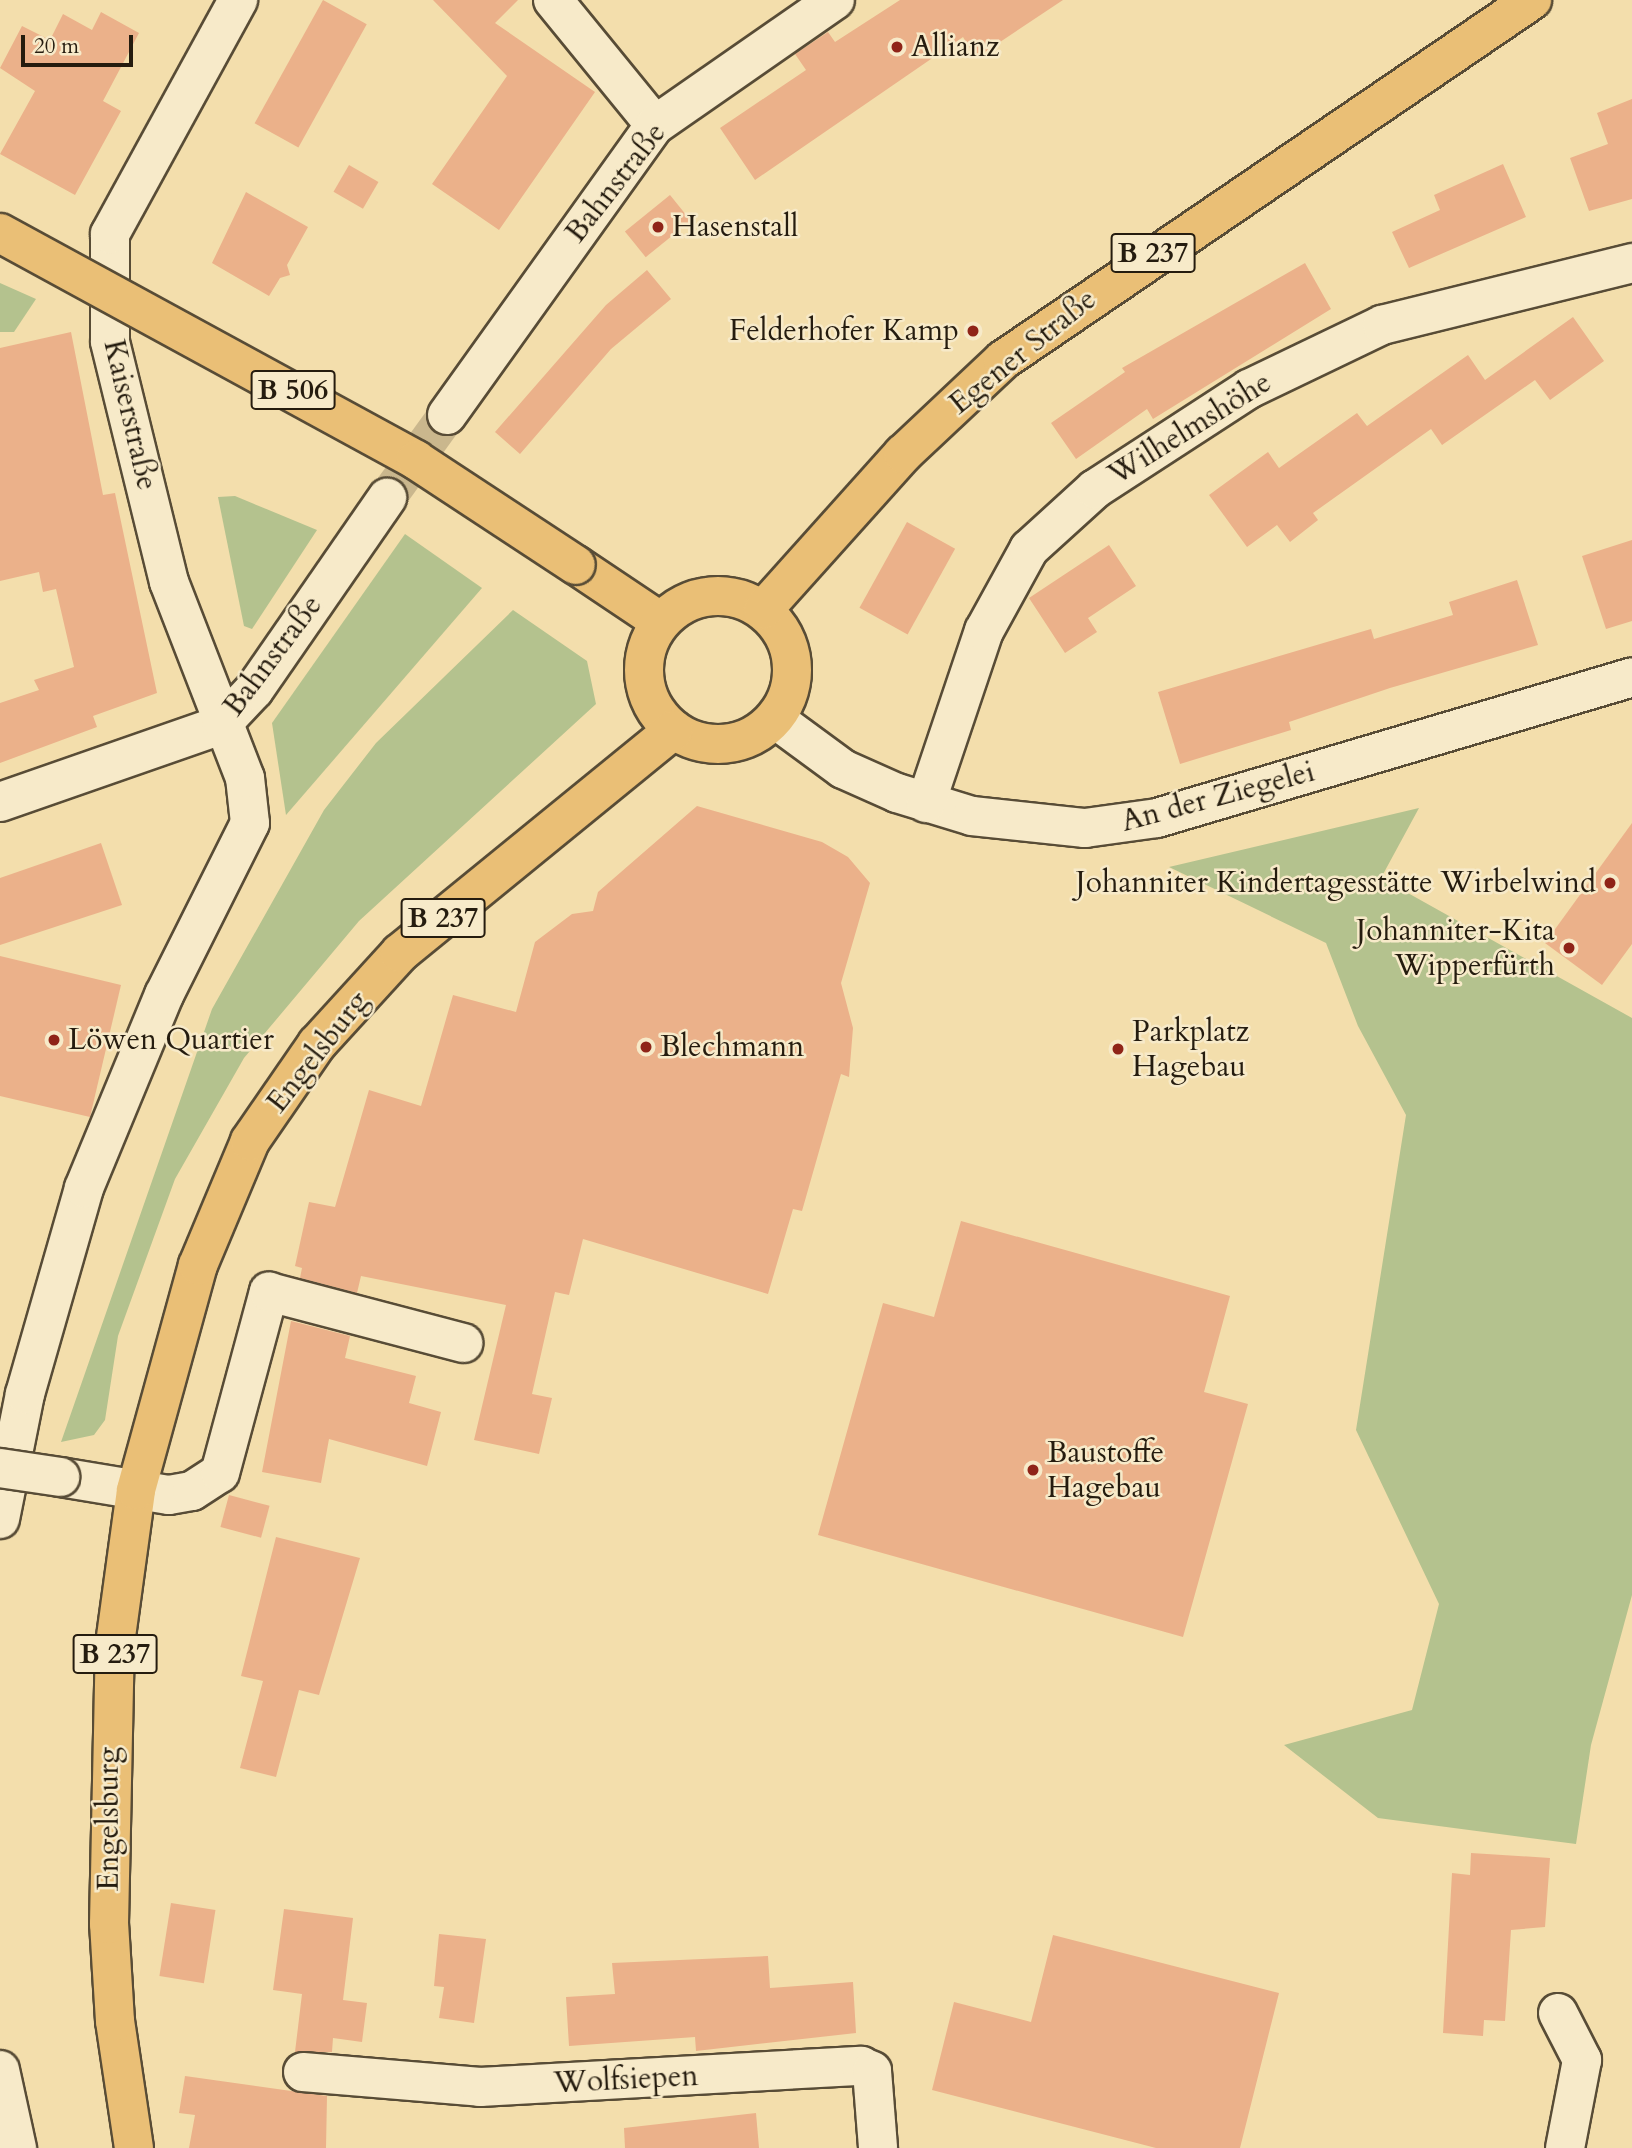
<!DOCTYPE html>
<html>
<head>
<meta charset="utf-8">
<style>
	body { margin:0 }
	#map { position:relative; width:1632px; height:2148px; overflow:hidden; background:#f3deac; font-family:Cardo,serif }
	div>[style] { position:absolute }
	[style*='--x'] { left:calc(var(--x)*1px); top:calc(var(--y)*1px); width:calc(var(--w)*1px); rotate:calc(var(--a)*1deg) }
	.green>* { inset:0; background:#b4c28e }
	.building>* { inset:0; background:#ebb18a; transform-origin:0 0 }
	.minor-tunnel>* { height:38px; margin-top:-19px; transform-origin:0; background:repeating-linear-gradient(90deg,#cab78d 0 38px,transparent 0 57px) }
	.roads { filter:drop-shadow(2px 0 #584c36) drop-shadow(-2px 0 #584c36) drop-shadow(0 2px #584c36) drop-shadow(0 -2px #584c36) }
	.minor>* { height:38px; margin:-19px; padding:0 19px; transform-origin:19px; border-radius:19px; background:#f7eac9 }
	.primary>* { height:38px; margin:-19px; padding:0 19px; transform-origin:19px; border-radius:19px; background:#eabf76 }
	.primary>.ring { margin:-19px; padding:0; box-sizing:content-box; background:none; border:38px solid #eabf76; border-radius:50% }
	.bridges { filter:drop-shadow(2px 0 #584c36) drop-shadow(-2px 0 #584c36) drop-shadow(0 2px #584c36) drop-shadow(0 -2px #584c36) }
	.minor-bridge>* { height:38px; margin:-19px; padding:0 19px; transform-origin:19px; border-radius:19px; background:#f7eac9 }
	.primary-bridge>* { height:38px; margin:-19px; padding:0 19px; transform-origin:19px; border-radius:19px; background:#eabf76 }
	.dots>* { width:19px; height:19px; translate:-50% -50%; box-sizing:border-box; border:4px solid #f7eac9; border-radius:50% }
	span { translate:-50% -50%; white-space:nowrap; text-align:center; line-height:1.15; -webkit-text-stroke:5px #f7eac9; paint-order:stroke }
	.shield-label span { padding:2px 5px; background:#f7eac9; border:2px solid; border-radius:5px; -webkit-text-stroke-width:0 }
	.shield-label { font-size:28px; color:#251c0f; font-weight:700 }
	.poi-label { font-size:30px; color:#251c0f }
	.left { translate:0 -50%; text-align:left }
	.right { translate:-100% -50%; text-align:right }
	.street-label { font-size:30px; color:#251c0f }
	.scale { position:absolute; left:21px; top:35px; width:112px; height:32px; box-sizing:border-box; border:4px solid #251c0f; border-top:0; padding-left:9px; font-size:21px; line-height:24px; white-space:nowrap; color:#251c0f; -webkit-text-stroke:5px #f7eac9; paint-order:stroke }
</style>
</head>
<body>
<div id="map">
	<div class="green">
		<i style="clip-path:polygon(0 283px,36px 299px,14px 332px,0 332px)"></i>
		<i style="clip-path:polygon(235px 496px,317px 530px,252px 629px,244px 626px,218px 497px)"></i>
		<i style="clip-path:polygon(405px 534px,482px 588px,286px 815px,272px 723px)"></i>
		<i style="clip-path:polygon(513px 610px,587px 661px,596px 704px,359px 921px,244px 1058px,175px 1179px,118px 1336px,105px 1420px,94px 1435px,61px 1442px,212px 1009px,324px 810px,376px 743px)"></i>
		<i style="clip-path:polygon(1419px 808px,1381px 878px,1632px 1018px,1632px 1595px,1591px 1745px,1576px 1844px,1378px 1818px,1284px 1745px,1412px 1710px,1439px 1604px,1356px 1430px,1406px 1115px,1358px 1026px,1326px 943px,1169px 867px)"></i>
	</div>
	<div class="building">
		<i style="left:323px;top:0;width:50px;height:141px;rotate:29deg"></i>
		<i style="clip-path:polygon(433px 0,518px 0,495px 23px,595px 92px,499px 230px,432px 184px,507px 76px)"></i>
		<i style="clip-path:polygon(900px 0,1063px 0,976px 58px,963px 37px,755px 180px,720px 128px,806px 70px,795px 54px,828px 32px,835px 42px)"></i>
		<i style="clip-path:polygon(101px 12px,139px 33px,103px 101px,121px 111px,75px 195px,0 154px,35px 91px,0 68px,22px 26px,50px 40px,63px 14px,92px 30px)"></i>
		<i style="clip-path:polygon(1632px 99px,1632px 199px,1589px 211px,1570px 158px,1608px 144px,1597px 113px)"></i>
		<i style="clip-path:polygon(1503px 164px,1526px 217px,1409px 268px,1392px 232px,1440px 210px,1434px 195px)"></i>
		<i style="left:349px;top:165px;width:34px;height:31px;rotate:30deg"></i>
		<i style="clip-path:polygon(246px 192px,308px 227px,287px 265px,290px 275px,280px 278px,269px 296px,212px 263px)"></i>
		<i style="left:670px;top:195px;width:33px;height:58px;rotate:51deg"></i>
		<i style="clip-path:polygon(1305px 263px,1331px 309px,1153px 419px,1147px 409px,1076px 459px,1051px 423px,1125px 372px,1122px 368px)"></i>
		<i style="clip-path:polygon(647px 270px,671px 299px,611px 349px,520px 454px,495px 432px,606px 305px)"></i>
		<i style="clip-path:polygon(1573px 317px,1604px 361px,1550px 400px,1535px 380px,1442px 445px,1431px 429px,1313px 513px,1318px 520px,1290px 542px,1277px 525px,1247px 547px,1209px 495px,1268px 452px,1279px 468px,1357px 413px,1367px 426px,1468px 355px,1485px 380px)"></i>
		<i style="clip-path:polygon(71px 332px,103px 495px,115px 493px,157px 693px,93px 716px,97px 727px,0 763px,0 703px,39px 690px,34px 680px,74px 667px,56px 589px,43px 592px,39px 572px,0 581px,0 348px)"></i>
		<i style="left:907px;top:522px;width:55px;height:98px;rotate:29deg"></i>
		<i style="clip-path:polygon(1632px 540px,1632px 621px,1606px 629px,1582px 556px)"></i>
		<i style="clip-path:polygon(1109px 545px,1136px 586px,1088px 618px,1097px 632px,1065px 653px,1029px 598px)"></i>
		<i style="clip-path:polygon(1517px 580px,1538px 645px,1390px 688px,1289px 722px,1291px 730px,1180px 764px,1158px 692px,1371px 629px,1374px 639px,1453px 615px,1449px 602px)"></i>
		<i style="clip-path:polygon(697px 806px,822px 842px,848px 857px,870px 883px,841px 983px,853px 1028px,849px 1077px,841px 1074px,802px 1211px,793px 1209px,768px 1294px,583px 1239px,569px 1295px,555px 1292px,532px 1394px,552px 1398px,539px 1454px,474px 1440px,506px 1305px,361px 1276px,357px 1293px,300px 1278px,302px 1268px,295px 1266px,309px 1202px,335px 1207px,369px 1090px,421px 1106px,453px 995px,516px 1012px,535px 942px,572px 914px,593px 911px,598px 892px)"></i>
		<i style="clip-path:polygon(1632px 823px,1632px 944px,1602px 985px,1545px 943px)"></i>
		<i style="clip-path:polygon(101px 843px,122px 905px,0 945px,0 878px)"></i>
		<i style="clip-path:polygon(0 956px,121px 985px,90px 1117px,0 1096px)"></i>
		<i style="clip-path:polygon(961px 1221px,1230px 1296px,1204px 1392px,1248px 1404px,1183px 1637px,818px 1535px,883px 1303px,934px 1317px)"></i>
		<i style="clip-path:polygon(291px 1321px,350px 1336px,345px 1358px,416px 1376px,409px 1403px,441px 1412px,427px 1466px,329px 1439px,321px 1483px,262px 1472px)"></i>
		<i style="left:229px;top:1495px;width:42px;height:33px;rotate:15deg"></i>
		<i style="clip-path:polygon(276px 1537px,360px 1558px,319px 1695px,299px 1690px,276px 1777px,240px 1768px,263px 1681px,241px 1676px)"></i>
		<i style="clip-path:polygon(1471px 1853px,1550px 1858px,1545px 1927px,1511px 1930px,1505px 2021px,1484px 2020px,1483px 2036px,1443px 2033px,1452px 1873px,1470px 1875px)"></i>
		<i style="left:171px;top:1903px;width:45px;height:74px;rotate:9deg"></i>
		<i style="clip-path:polygon(284px 1909px,353px 1918px,343px 2000px,367px 2003px,362px 2042px,333px 2038px,332px 2052px,295px 2052px,302px 1994px,273px 1990px)"></i>
		<i style="clip-path:polygon(439px 1934px,486px 1939px,474px 2023px,439px 2018px,444px 1987px,434px 1986px)"></i>
		<i style="clip-path:polygon(1053px 1935px,1279px 1993px,1240px 2148px,1156px 2148px,932px 2090px,954px 2002px,1031px 2022px)"></i>
		<i style="clip-path:polygon(768px 1956px,770px 1988px,853px 1982px,856px 2033px,696px 2051px,695px 2037px,569px 2046px,566px 1997px,615px 1994px,612px 1963px)"></i>
		<i style="clip-path:polygon(185px 2076px,327px 2096px,326px 2148px,189px 2148px,195px 2115px,179px 2113px)"></i>
		<i style="clip-path:polygon(756px 2113px,759px 2148px,625px 2148px,624px 2128px)"></i>
	</div>
	<div class="minor-tunnel">
		<i style="--x:387;--y:498;--w:102;--a:-54.1"></i>
	</div>
	<div class="roads">
		<div class="minor">
			<i style="--x:553;--y:0;--w:161;--a:50.8"></i>
			<i style="--x:447;--y:415;--w:357;--a:-54.4"></i>
			<i style="--x:655;--y:125;--w:219;--a:-34.8"></i>
			<i style="--x:775;--y:719;--w:84;--a:36.3"></i>
			<i style="--x:843;--y:769;--w:59;--a:24"></i>
			<i style="--x:897;--y:793;--w:78;--a:17"></i>
			<i style="--x:972;--y:816;--w:114;--a:6.1"></i>
			<i style="--x:1085;--y:828;--w:73;--a:-7.9"></i>
			<i style="--x:1157;--y:818;--w:495;--a:-16.5"></i>
			<i style="--x:0;--y:802;--w:234;--a:-19.2"></i>
			<i style="--x:221;--y:725;--w:48;--a:-46.7"></i>
			<i style="--x:254;--y:690;--w:234;--a:-55.3"></i>
			<i style="--x:926;--y:803;--w:182;--a:-71.4"></i>
			<i style="--x:984;--y:631;--w:94;--a:-61.2"></i>
			<i style="--x:1029;--y:549;--w:89;--a:-42.3"></i>
			<i style="--x:1095;--y:489;--w:184;--a:-33"></i>
			<i style="--x:1249;--y:389;--w:148;--a:-25.7"></i>
			<i style="--x:1382;--y:325;--w:258;--a:-13.9"></i>
			<i style="--x:60;--y:1477;--w:110;--a:9.4"></i>
			<i style="--x:169;--y:1495;--w:23;--a:-10"></i>
			<i style="--x:192;--y:1491;--w:33;--a:-33"></i>
			<i style="--x:220;--y:1473;--w:188;--a:-74.9"></i>
			<i style="--x:269;--y:1292;--w:201;--a:14.7"></i>
			<i style="--x:0;--y:1519;--w:127;--a:-78.7"></i>
			<i style="--x:25;--y:1394;--w:214;--a:-74"></i>
			<i style="--x:84;--y:1188;--w:209;--a:-67.5"></i>
			<i style="--x:164;--y:995;--w:192;--a:-63.4"></i>
			<i style="--x:250;--y:823;--w:45;--a:-96.3"></i>
			<i style="--x:245;--y:778;--w:210;--a:-111.2"></i>
			<i style="--x:169;--y:582;--w:248;--a:-103.8"></i>
			<i style="--x:110;--y:341;--w:107;--a:-90"></i>
			<i style="--x:110;--y:234;--w:267;--a:-61.3"></i>
			<i style="--x:1558;--y:2013;--w:53;--a:62.9"></i>
			<i style="--x:1582;--y:2060;--w:90;--a:100.9"></i>
			<i style="--x:0;--y:2070;--w:80;--a:77.7"></i>
			<i style="--x:303;--y:2072;--w:178;--a:4.8"></i>
			<i style="--x:480;--y:2087;--w:382;--a:-3.2"></i>
			<i style="--x:861;--y:2066;--w:12;--a:24"></i>
			<i style="--x:872;--y:2071;--w:77;--a:85.5"></i>
		</div>
		<div class="primary">
			<i style="--x:576;--y:565;--w:102;--a:33.8"></i>
			<i class="ring" style="left:644px;top:596px;width:110px;height:110px"></i>
			<i style="--x:763;--y:610;--w:210;--a:-48.1"></i>
			<i style="--x:903;--y:454;--w:137;--a:-43.2"></i>
			<i style="--x:1003;--y:360;--w:640;--a:-34.24"></i>
			<i style="--x:134;--y:2148;--w:128;--a:-98.5"></i>
			<i style="--x:115;--y:2021;--w:97;--a:-93.5"></i>
			<i style="--x:109;--y:1924;--w:280;--a:-88.8"></i>
			<i style="--x:115;--y:1644;--w:155;--a:-82.2"></i>
			<i style="--x:136;--y:1490;--w:233;--a:-74.6"></i>
			<i style="--x:198;--y:1265;--w:134;--a:-67.2"></i>
			<i style="--x:250;--y:1141;--w:118;--a:-55.4"></i>
			<i style="--x:317;--y:1044;--w:123;--a:-47.6"></i>
			<i style="--x:400;--y:953;--w:353;--a:-39.2"></i>
		</div>
	</div>
	<div class="bridges">
		<div class="minor-bridge">
			<i style="--x:0;--y:1468;--w:61;--a:8.5"></i>
		</div>
		<div class="primary-bridge">
			<i style="--x:0;--y:233;--w:474;--a:28.6"></i>
			<i style="--x:416;--y:460;--w:191;--a:33.3"></i>
		</div>
	</div>
	<div class="dots">
		<i style="left:897px;top:47px;background:#8f2418"></i>
		<i style="left:658px;top:227px;background:#8f2418"></i>
		<i style="left:973px;top:331px;background:#8f2418"></i>
		<i style="left:1610px;top:883px;background:#8f2418"></i>
		<i style="left:1569px;top:948px;background:#8f2418"></i>
		<i style="left:54px;top:1040px;background:#8f2418"></i>
		<i style="left:646px;top:1047px;background:#8f2418"></i>
		<i style="left:1118px;top:1049px;background:#8f2418"></i>
		<i style="left:1033px;top:1470px;background:#8f2418"></i>
	</div>
	<div class="shield-label">
		<span style="left:1153px;top:253px">B 237</span>
		<span style="left:293px;top:390px">B 506</span>
		<span style="left:443px;top:918px">B 237</span>
		<span style="left:115px;top:1654px">B 237</span>
	</div>
	<div class="poi-label">
		<span class="left" style="left:911px;top:47px">Allianz</span>
		<span class="left" style="left:672px;top:227px">Hasenstall</span>
		<span class="right" style="left:959px;top:331px">Felderhofer Kamp</span>
		<span class="right" style="left:1596px;top:883px">Johanniter Kindertagesstätte Wirbelwind</span>
		<span class="right" style="left:1555px;top:948px">Johanniter-Kita<br>Wipperfürth</span>
		<span class="left" style="left:1132px;top:1049px">Parkplatz<br>Hagebau</span>
		<span class="left" style="left:68px;top:1040px">Löwen Quartier</span>
		<span class="left" style="left:660px;top:1047px">Blechmann</span>
		<span class="left" style="left:1047px;top:1470px">Baustoffe<br>Hagebau</span>
	</div>
	<div class="street-label">
		<span style="left:616px;top:183px;rotate:-52deg">Bahnstraße</span>
		<span style="left:1023px;top:352px;rotate:-39deg">Egener Straße</span>
		<span style="left:130px;top:415px;rotate:77deg">Kaiserstraße</span>
		<span style="left:1190px;top:429px;rotate:-32deg">Wilhelmshöhe</span>
		<span style="left:273px;top:656px;rotate:-53deg">Bahnstraße</span>
		<span style="left:1218px;top:797px;rotate:-15deg">An der Ziegelei</span>
		<span style="left:318px;top:1052px;rotate:-52deg">Engelsburg</span>
		<span style="left:109px;top:1819px;rotate:-90deg">Engelsburg</span>
		<span style="left:626px;top:2080px;rotate:-3deg">Wolfsiepen</span>
	</div>
	<div class="scale">20 m</div>
</div>
</body>
</html>
